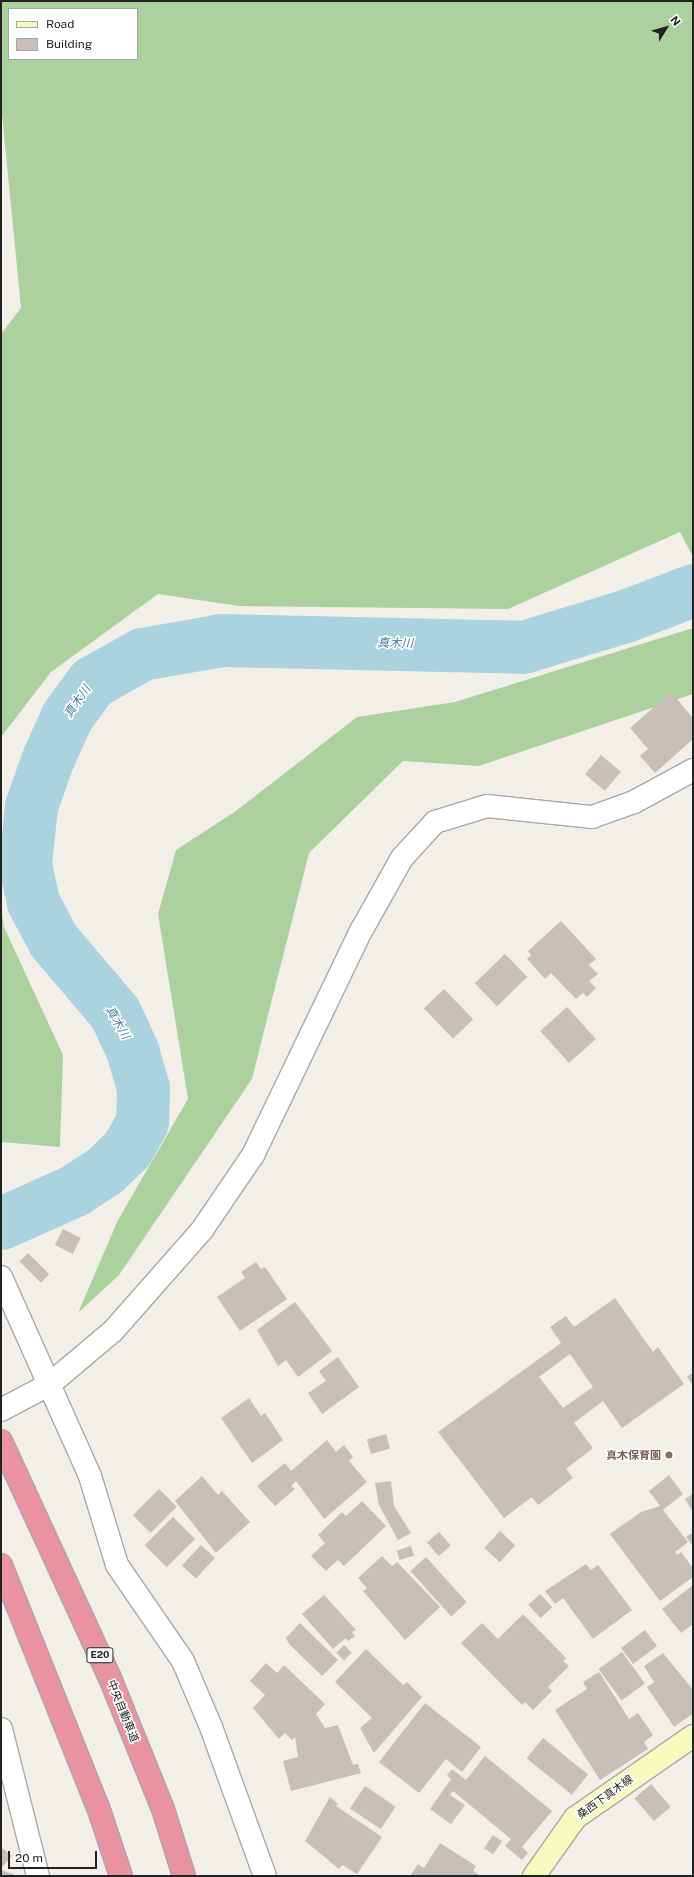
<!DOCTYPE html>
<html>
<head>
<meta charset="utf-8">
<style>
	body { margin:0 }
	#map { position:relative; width:694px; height:1877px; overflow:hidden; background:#f2efe9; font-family:"Public Sans","Noto Sans JP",sans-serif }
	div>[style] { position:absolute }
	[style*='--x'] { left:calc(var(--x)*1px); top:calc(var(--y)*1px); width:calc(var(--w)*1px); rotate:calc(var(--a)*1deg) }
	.forest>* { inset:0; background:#add19e }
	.river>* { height:53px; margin:-26.5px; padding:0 26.5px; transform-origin:26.5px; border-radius:26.5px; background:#aad3df }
	.building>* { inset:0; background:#c7bfb8; transform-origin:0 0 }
	.roads { filter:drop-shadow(1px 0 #a9a9a9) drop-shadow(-1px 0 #a9a9a9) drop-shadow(0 1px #a9a9a9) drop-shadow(0 -1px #a9a9a9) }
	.street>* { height:22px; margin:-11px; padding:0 11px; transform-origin:11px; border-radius:11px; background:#fff }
	.secondary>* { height:22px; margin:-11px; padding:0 11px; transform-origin:11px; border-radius:11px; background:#f7fabf }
	.highway>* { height:22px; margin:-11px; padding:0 11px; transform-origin:11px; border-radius:11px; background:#e892a2 }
	.dots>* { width:11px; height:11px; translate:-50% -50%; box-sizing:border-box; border:2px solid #fff; border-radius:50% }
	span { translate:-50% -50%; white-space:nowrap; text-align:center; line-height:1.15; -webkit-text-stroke:3px #fff; paint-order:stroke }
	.shield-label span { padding:1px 3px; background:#fff; border:1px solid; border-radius:3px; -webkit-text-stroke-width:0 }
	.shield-label { font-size:10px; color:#222; font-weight:700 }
	.education-label { font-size:11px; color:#785e54; font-weight:700 }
	.right { translate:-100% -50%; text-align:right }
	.street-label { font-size:11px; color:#222 }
	.water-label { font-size:12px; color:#4a7aab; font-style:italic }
	.frame { position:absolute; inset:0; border:2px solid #222; pointer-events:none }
	.legend { position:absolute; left:8px; top:8px; width:130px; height:52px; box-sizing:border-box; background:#fff; border:1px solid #a7a7a7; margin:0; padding:5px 7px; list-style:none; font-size:12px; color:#222 }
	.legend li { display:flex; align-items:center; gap:8px; height:20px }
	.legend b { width:20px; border:1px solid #a7a7a7 }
	.north { position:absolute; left:646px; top:8px; width:40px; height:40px; -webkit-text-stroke:3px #fff; paint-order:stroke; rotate:53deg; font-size:11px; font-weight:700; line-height:16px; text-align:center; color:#222 }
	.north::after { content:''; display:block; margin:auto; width:14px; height:18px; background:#222; clip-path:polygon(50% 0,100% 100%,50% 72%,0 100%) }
	.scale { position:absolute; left:8px; top:1851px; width:89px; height:18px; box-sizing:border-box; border:2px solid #222; border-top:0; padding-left:5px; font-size:12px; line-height:14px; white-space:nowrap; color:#222; -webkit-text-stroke:3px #fff; paint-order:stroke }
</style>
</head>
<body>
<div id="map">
	<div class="forest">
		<i style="clip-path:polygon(evenodd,1px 1px,693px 1px,693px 557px,680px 532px,508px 609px,239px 606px,158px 594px,51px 672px,1px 737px,1px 334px,21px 308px,1px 104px,1px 1px,9px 9px,137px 9px,137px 59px,9px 59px,9px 9px)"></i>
		<i style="clip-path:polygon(693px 628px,693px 694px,479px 766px,403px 761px,309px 853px,252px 1079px,119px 1275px,78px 1313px,118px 1220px,188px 1099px,158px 914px,176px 850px,236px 811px,357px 717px,455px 702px)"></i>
		<i style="clip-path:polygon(1px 907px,4px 927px,63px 1055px,60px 1147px,1px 1142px)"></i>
	</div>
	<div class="river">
		<i style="--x:1;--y:1223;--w:79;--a:-24"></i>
		<i style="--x:73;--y:1191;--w:38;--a:-33"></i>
		<i style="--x:105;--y:1170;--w:30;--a:-44"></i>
		<i style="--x:127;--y:1149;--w:31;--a:-61"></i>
		<i style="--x:142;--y:1122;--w:34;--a:-88"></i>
		<i style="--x:143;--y:1088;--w:37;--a:-106"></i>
		<i style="--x:133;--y:1052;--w:43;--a:-114.8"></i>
		<i style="--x:115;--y:1013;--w:96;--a:-130.3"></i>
		<i style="--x:53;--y:940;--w:43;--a:-117.8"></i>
		<i style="--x:33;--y:902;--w:39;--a:-102"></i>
		<i style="--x:25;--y:864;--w:58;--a:-84.1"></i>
		<i style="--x:31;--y:806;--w:51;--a:-70.5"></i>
		<i style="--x:48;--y:758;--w:46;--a:-65.7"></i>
		<i style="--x:67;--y:716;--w:42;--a:-53.7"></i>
		<i style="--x:92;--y:682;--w:57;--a:-29.2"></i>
		<i style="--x:142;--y:654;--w:80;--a:-10"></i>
		<i style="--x:221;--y:640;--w:302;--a:1.3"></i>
		<i style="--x:523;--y:647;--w:107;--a:-16.9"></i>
		<i style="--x:625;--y:616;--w:73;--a:-20.9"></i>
	</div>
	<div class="building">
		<i style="clip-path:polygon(671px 692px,693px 718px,693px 739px,655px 773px,640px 756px,648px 749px,630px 728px)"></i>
		<i style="left:601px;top:755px;width:26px;height:25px;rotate:40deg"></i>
		<i style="clip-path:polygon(561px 921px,596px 959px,589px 965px,598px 974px,589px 981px,596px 988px,587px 997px,583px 993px,576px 999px,551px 973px,545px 979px,527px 959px,531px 955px,528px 951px)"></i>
		<i style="left:505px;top:954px;width:32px;height:42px;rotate:46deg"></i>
		<i style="left:444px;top:989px;width:42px;height:28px;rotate:46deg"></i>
		<i style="left:567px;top:1007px;width:43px;height:36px;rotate:48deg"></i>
		<i style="left:63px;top:1229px;width:20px;height:18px;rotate:27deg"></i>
		<i style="left:28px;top:1253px;width:30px;height:12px;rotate:45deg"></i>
		<i style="clip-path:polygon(256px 1262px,261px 1269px,265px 1267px,287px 1299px,240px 1331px,217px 1297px,245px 1278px,241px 1272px)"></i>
		<i style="clip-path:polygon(evenodd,615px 1298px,653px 1352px,658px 1347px,684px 1384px,622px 1428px,603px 1401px,574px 1423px,593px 1448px,566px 1469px,573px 1478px,538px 1505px,532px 1497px,504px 1518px,438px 1432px,561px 1343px,550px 1327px,566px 1316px,574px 1327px,615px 1298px,570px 1354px,593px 1387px,563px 1408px,539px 1377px,570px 1354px)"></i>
		<i style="clip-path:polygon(295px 1302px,332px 1351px,298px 1377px,286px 1360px,278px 1366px,257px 1330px)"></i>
		<i style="clip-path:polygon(338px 1357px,359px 1387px,322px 1414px,308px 1393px,326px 1381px,319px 1371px)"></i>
		<i style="clip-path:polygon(693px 1372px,693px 1386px,687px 1377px)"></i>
		<i style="clip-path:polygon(249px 1398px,261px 1416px,265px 1413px,283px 1440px,252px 1463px,221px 1418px)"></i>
		<i style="left:386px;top:1434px;width:15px;height:20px;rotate:74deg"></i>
		<i style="clip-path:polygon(327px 1440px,336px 1452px,344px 1445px,353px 1457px,349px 1461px,367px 1482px,324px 1519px,296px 1481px,291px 1486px,295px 1489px,275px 1506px,257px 1486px,285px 1463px,291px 1471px)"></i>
		<i style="clip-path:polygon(669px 1475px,683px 1494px,663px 1510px,688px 1542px,675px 1552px,677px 1555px,681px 1552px,693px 1568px,693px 1577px,660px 1601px,610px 1534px,641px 1512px,660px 1506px,649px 1491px)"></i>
		<i style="clip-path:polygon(202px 1476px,218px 1495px,222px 1491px,250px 1522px,216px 1553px,175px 1501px)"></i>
		<i style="clip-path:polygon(391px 1481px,394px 1506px,411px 1533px,398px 1540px,379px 1505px,375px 1483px)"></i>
		<i style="left:159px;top:1489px;width:25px;height:37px;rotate:45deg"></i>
		<i style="clip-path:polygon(693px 1494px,693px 1512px,685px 1499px)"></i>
		<i style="clip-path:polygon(362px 1501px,386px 1526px,344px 1566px,338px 1560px,326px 1571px,311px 1556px,325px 1543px,318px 1535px,342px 1512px,346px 1516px)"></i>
		<i style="left:173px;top:1517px;width:31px;height:40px;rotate:45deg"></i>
		<i style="left:500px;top:1531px;width:21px;height:23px;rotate:43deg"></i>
		<i style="left:439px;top:1532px;width:18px;height:16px;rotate:49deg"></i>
		<i style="clip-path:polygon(693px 1532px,693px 1546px,686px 1537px)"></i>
		<i style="left:201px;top:1545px;width:19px;height:28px;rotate:43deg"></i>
		<i style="left:411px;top:1546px;width:10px;height:15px;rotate:73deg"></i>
		<i style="clip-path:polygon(382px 1556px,392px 1566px,397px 1562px,440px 1607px,405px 1640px,363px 1591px,367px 1588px,358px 1578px)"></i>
		<i style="left:426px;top:1557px;width:61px;height:21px;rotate:48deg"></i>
		<i style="clip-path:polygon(586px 1564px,591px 1570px,598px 1565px,632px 1610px,593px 1639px,563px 1598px,555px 1604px,545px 1591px)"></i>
		<i style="clip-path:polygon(693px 1585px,693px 1624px,681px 1633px,662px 1609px)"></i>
		<i style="left:540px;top:1594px;width:18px;height:16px;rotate:47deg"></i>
		<i style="clip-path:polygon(324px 1595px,356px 1630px,352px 1632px,355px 1636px,348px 1641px,346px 1638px,333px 1649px,302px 1614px)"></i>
		<i style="clip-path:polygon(523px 1614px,566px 1658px,563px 1661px,569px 1666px,548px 1687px,552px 1691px,533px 1710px,525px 1702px,522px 1705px,461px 1643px,482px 1623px,498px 1639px)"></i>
		<i style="clip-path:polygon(300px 1623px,338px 1660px,322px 1676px,289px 1644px,286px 1638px)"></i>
		<i style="left:645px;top:1630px;width:20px;height:30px;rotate:53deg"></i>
		<i style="left:344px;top:1645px;width:11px;height:11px;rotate:45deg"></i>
		<i style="clip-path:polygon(366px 1649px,403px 1685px,407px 1682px,422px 1697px,374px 1753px,360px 1728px,372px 1718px,335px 1682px)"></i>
		<i style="left:622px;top:1652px;width:39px;height:29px;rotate:54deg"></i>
		<i style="clip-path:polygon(663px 1653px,693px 1690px,693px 1718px,691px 1715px,674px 1727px,647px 1687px,654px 1682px,644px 1666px)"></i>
		<i style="clip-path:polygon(266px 1663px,277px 1673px,284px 1665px,325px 1704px,316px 1714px,325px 1728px,338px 1725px,353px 1765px,358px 1764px,361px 1773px,291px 1791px,283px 1761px,298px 1757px,295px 1737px,292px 1740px,285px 1733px,279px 1739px,253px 1708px,265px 1695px,250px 1681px)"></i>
		<i style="clip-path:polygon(599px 1672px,629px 1719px,638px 1713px,653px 1735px,644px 1742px,648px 1749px,600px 1780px,555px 1710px,587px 1689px,583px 1682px)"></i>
		<i style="clip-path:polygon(425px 1703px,481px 1747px,462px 1772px,446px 1759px,419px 1793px,379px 1762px)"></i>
		<i style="left:543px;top:1738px;width:58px;height:26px;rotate:39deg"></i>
		<i style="clip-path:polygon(485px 1756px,552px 1811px,522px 1847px,528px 1853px,522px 1860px,505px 1846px,511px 1839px,453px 1791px,450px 1795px,465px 1805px,451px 1824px,430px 1809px,451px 1779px,447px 1775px,452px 1769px,466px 1780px)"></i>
		<i style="left:651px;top:1784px;width:30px;height:22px;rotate:49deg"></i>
		<i style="left:365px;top:1786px;width:37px;height:27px;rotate:34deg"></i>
		<i style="clip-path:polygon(330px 1797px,338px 1804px,336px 1806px,382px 1837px,357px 1874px,342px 1865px,339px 1869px,305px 1841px)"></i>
		<i style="left:493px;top:1835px;width:11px;height:16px;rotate:34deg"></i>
		<i style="clip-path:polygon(440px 1843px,476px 1866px,473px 1871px,481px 1876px,410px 1876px,418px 1864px,424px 1868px)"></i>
		<i style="clip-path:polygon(1px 1847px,12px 1856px,1px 1868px)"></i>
		<i style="clip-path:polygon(1px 1870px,13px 1874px,13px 1876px,1px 1876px)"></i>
	</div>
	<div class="roads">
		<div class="street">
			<i style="--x:1;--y:1277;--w:218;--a:65.9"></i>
			<i style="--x:90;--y:1476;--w:93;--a:73.1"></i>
			<i style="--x:117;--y:1565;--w:116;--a:55.5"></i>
			<i style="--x:183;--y:1661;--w:72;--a:67"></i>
			<i style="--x:211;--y:1727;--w:158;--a:70.1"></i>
			<i style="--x:1;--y:1410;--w:55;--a:-28"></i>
			<i style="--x:50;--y:1384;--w:82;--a:-40.1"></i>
			<i style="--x:113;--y:1331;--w:135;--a:-48.6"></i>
			<i style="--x:202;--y:1230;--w:91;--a:-55.8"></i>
			<i style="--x:253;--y:1155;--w:249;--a:-64.3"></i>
			<i style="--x:361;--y:931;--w:84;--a:-60.7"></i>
			<i style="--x:402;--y:858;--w:49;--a:-47.5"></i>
			<i style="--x:435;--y:822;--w:54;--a:-17.1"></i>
			<i style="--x:487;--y:806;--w:106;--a:6"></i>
			<i style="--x:592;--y:817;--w:45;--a:-19.7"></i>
			<i style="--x:634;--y:802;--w:67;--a:-28.5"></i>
			<i style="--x:1;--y:1729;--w:152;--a:75.9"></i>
		</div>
		<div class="secondary">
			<i style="--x:534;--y:1876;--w:71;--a:-54.7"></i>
			<i style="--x:575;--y:1818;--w:144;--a:-34.8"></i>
		</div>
		<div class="highway">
			<i style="--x:1;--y:1441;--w:261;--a:65.3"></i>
			<i style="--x:110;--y:1678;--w:141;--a:68"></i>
			<i style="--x:163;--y:1809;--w:70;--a:72.6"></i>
			<i style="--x:1;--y:1565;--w:261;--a:68.2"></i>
			<i style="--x:98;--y:1807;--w:73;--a:71.6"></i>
		</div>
	</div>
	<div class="dots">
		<i style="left:669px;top:1455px;background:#8d6e63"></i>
	</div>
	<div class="shield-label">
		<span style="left:100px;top:1655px">E20</span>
	</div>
	<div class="education-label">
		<span class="right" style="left:661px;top:1455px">真木保育園</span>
	</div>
	<div class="street-label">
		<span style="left:123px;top:1711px;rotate:68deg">中央自動車道</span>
		<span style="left:605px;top:1797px;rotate:-36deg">桑西下真木線</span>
	</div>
	<div class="water-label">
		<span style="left:395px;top:644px;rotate:1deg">真木川</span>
		<span style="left:78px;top:702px;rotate:-55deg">真木川</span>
		<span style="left:117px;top:1023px;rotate:60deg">真木川</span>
	</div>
	<div class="frame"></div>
	<ul class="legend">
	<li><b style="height:5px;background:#f7fabf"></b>Road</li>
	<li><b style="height:11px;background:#c7bfb8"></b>Building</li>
	</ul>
	<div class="north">N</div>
	<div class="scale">20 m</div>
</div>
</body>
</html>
